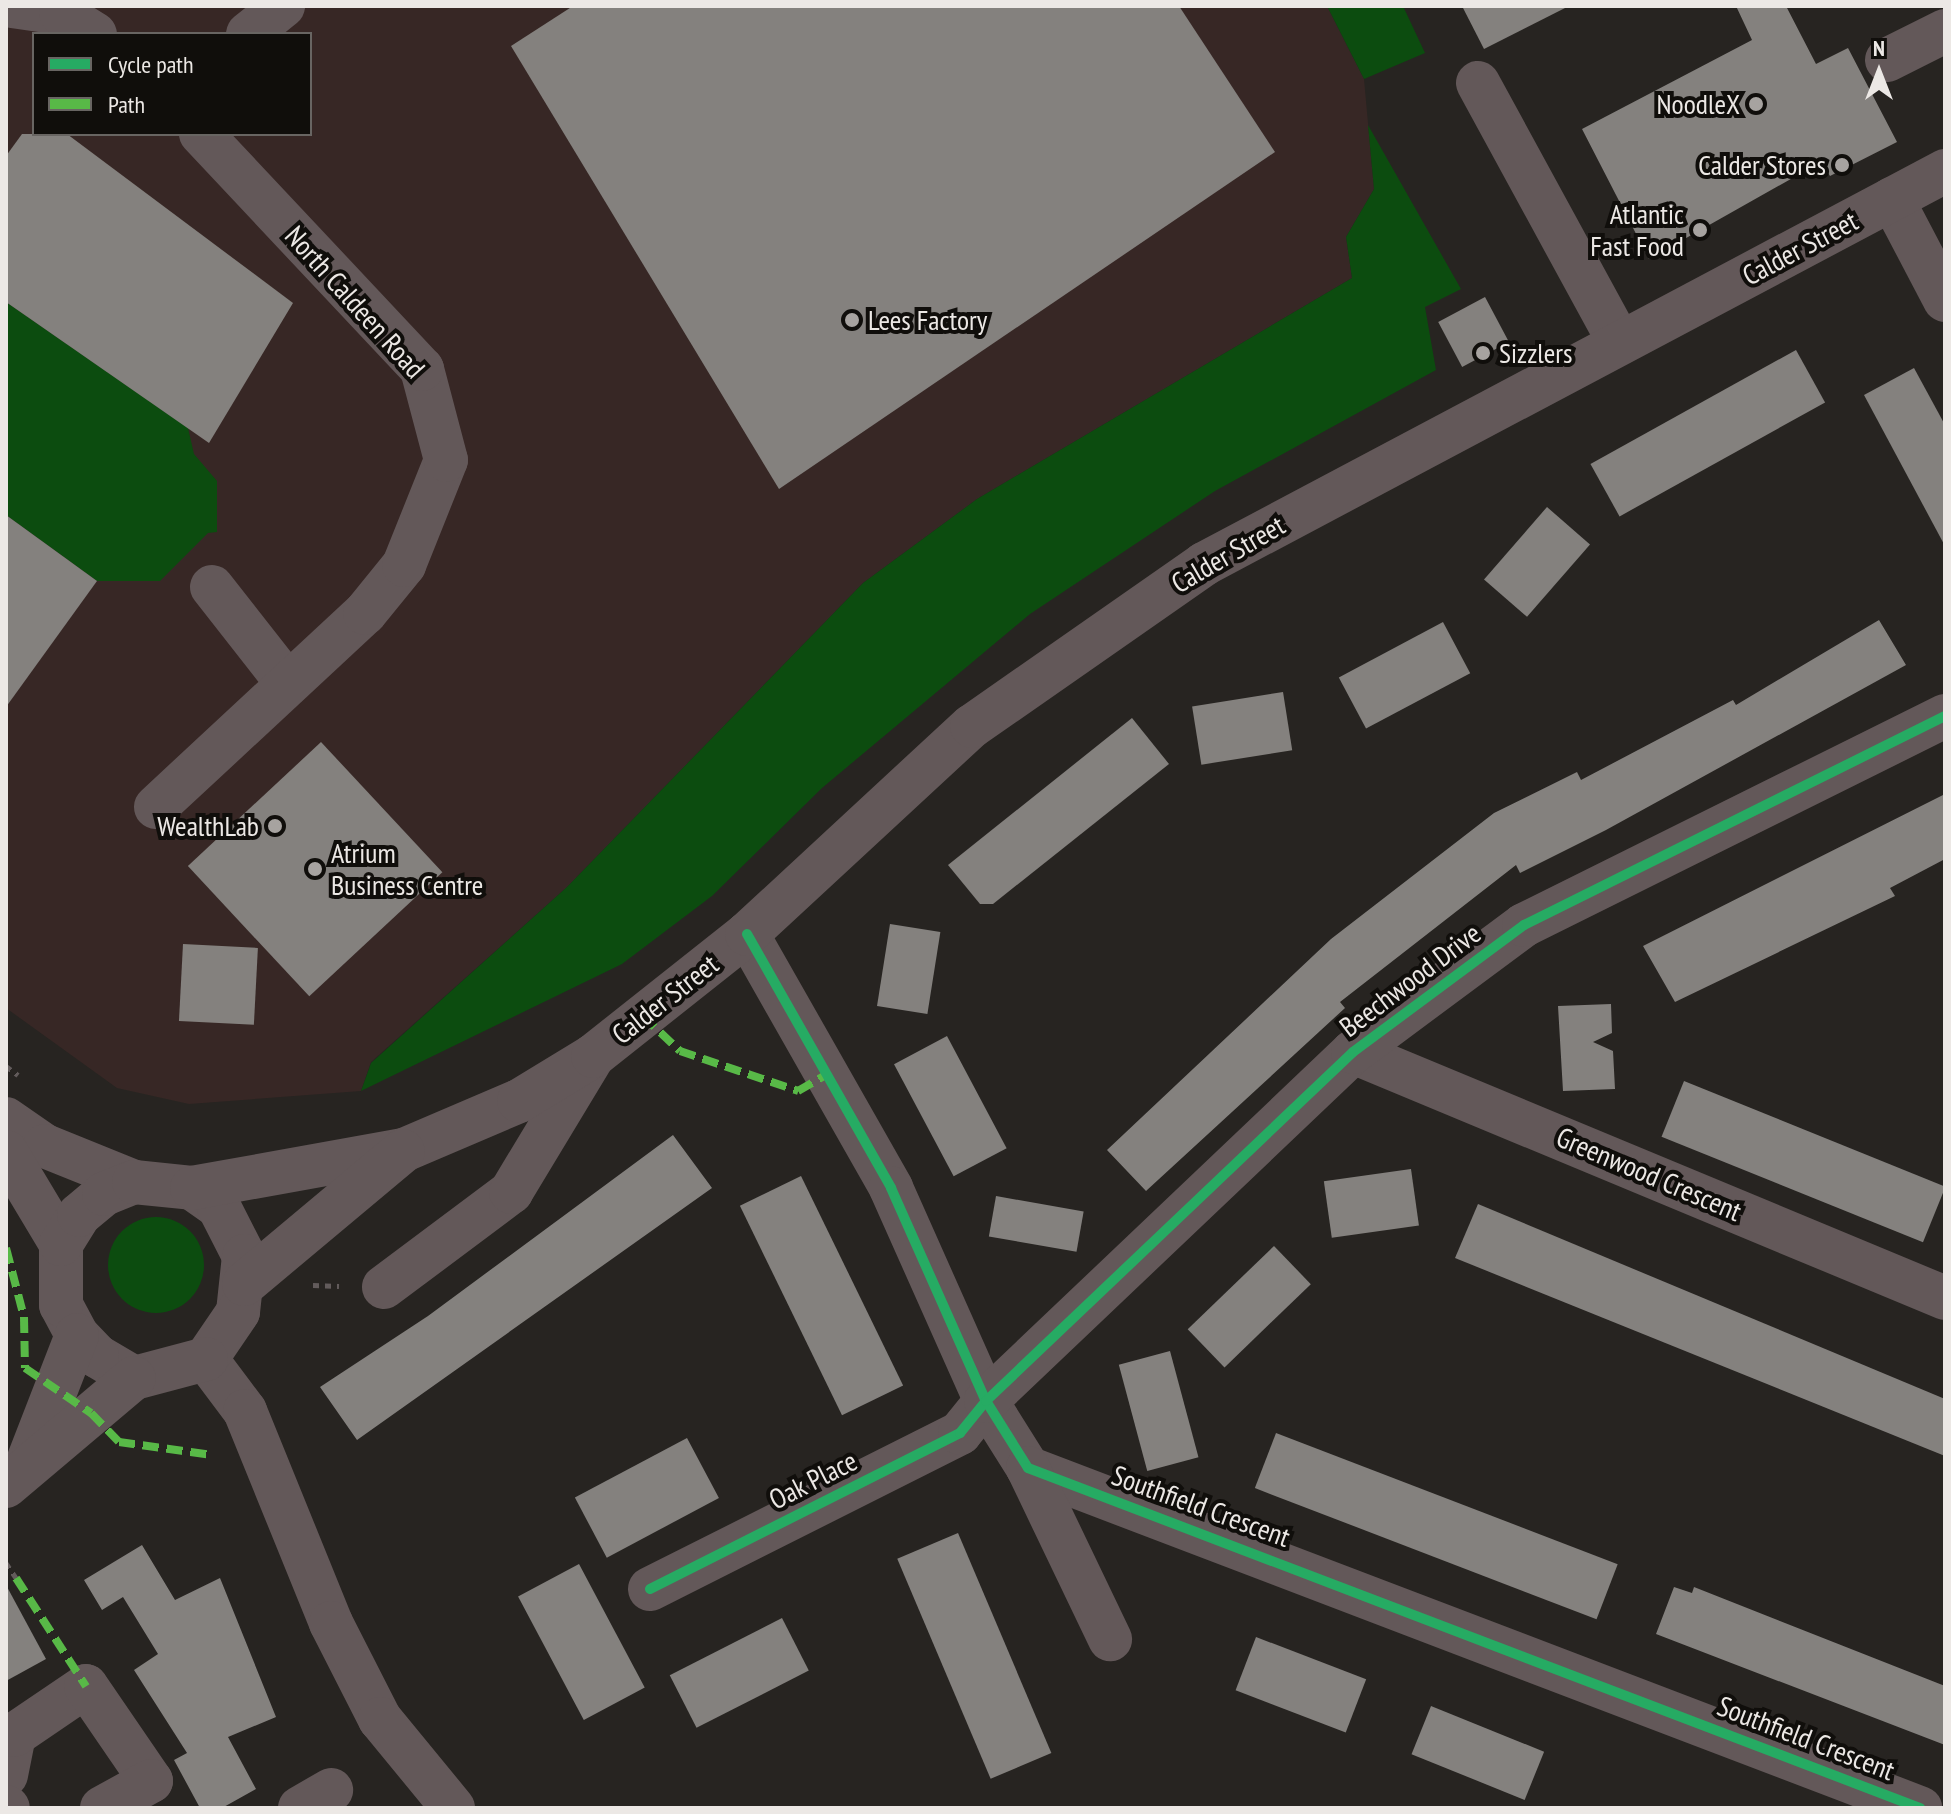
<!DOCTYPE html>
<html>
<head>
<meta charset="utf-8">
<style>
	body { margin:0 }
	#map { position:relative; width:1951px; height:1814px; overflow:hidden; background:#272421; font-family:"PT Sans Narrow",sans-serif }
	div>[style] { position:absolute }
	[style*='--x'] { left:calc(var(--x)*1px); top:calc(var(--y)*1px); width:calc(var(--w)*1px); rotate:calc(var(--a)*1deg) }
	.industrial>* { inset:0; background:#372725 }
	.green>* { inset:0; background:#0c4c0f }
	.round { border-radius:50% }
	.building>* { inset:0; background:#84817e; transform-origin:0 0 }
	.path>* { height:5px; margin-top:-2.5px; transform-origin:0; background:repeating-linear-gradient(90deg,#625b5b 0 6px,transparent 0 12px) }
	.minor>* { height:44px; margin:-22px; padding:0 22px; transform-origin:22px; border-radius:22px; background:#635859 }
	.major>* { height:44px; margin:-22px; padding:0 22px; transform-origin:22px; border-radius:22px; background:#635859 }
	.quiet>* { height:8px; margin-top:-4px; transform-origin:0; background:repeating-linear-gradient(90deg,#58b947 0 16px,transparent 0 24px) }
	.cycleway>* { height:10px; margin:-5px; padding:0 5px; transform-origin:5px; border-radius:5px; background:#26ab63 }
	.dots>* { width:22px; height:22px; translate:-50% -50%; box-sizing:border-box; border:4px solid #100e0b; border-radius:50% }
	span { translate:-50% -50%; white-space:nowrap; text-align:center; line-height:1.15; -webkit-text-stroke:8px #100e0b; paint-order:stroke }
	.poi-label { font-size:28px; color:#ece8e5 }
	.right { translate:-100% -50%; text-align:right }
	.left { translate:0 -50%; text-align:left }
	.street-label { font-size:28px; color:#ece8e5 }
	.frame { position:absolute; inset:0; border:8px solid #ece8e5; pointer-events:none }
	.legend { position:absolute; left:32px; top:32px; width:280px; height:104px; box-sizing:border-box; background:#100e0b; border:2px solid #686562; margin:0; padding:10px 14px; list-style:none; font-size:24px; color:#ece8e5 }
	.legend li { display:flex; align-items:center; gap:16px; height:40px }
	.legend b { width:40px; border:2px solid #686562 }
	.north { position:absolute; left:1839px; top:32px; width:80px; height:80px; -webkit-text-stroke:6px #100e0b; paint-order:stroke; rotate:0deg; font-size:22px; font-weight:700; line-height:32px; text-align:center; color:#ece8e5 }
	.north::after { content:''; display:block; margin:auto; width:28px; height:36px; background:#ece8e5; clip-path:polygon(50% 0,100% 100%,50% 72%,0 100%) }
</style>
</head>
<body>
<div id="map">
	<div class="industrial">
		<i style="clip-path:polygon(evenodd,6px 6px,1327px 6px,1364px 79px,1374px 189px,1346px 237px,1352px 278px,977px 499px,863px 583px,567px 887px,371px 1062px,361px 1091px,189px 1104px,117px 1088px,6px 1008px,6px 6px,34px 34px,310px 34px,310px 134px,34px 134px,34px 34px)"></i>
	</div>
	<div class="green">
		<i style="clip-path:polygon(1327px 6px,1403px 6px,1425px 53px,1364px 79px)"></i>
		<i style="clip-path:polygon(1368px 125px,1461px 289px,1425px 307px,1436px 370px,1215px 491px,1030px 614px,822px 788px,712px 896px,622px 964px,361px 1091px,371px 1063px,567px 887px,863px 583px,977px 499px,1352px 278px,1346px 237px,1374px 189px)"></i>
		<i style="clip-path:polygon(6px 302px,188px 428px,194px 454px,217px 481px,217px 532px,208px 533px,160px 581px,97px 581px,6px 515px)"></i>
		<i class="round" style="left:108px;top:1217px;width:96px;height:96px"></i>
	</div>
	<div class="building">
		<i style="clip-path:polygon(573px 6px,1179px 6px,1275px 152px,779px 489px,511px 46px)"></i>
		<i style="clip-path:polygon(1462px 6px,1569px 6px,1484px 49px)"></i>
		<i style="clip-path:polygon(1736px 6px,1786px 6px,1816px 64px,1848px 48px,1897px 142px,1830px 176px,1821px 162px,1649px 259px,1582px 129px,1752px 40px)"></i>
		<i style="clip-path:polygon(22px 134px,67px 134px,293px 303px,209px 443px,6px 302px,6px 156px)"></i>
		<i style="left:1485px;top:297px;width:51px;height:53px;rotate:62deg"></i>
		<i style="left:1796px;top:350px;width:60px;height:235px;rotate:61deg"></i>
		<i style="clip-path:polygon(1914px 368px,1945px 425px,1945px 546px,1864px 395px)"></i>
		<i style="left:1547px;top:507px;width:57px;height:96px;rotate:41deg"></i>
		<i style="clip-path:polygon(6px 515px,97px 581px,6px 707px)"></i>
		<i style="clip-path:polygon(1879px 620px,1906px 665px,1606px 830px,1520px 873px,1516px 865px,1340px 1002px,1345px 1008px,1146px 1191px,1107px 1150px,1331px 939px,1494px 813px,1577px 772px,1581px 780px,1733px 700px,1736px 705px)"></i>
		<i style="left:1443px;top:622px;width:58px;height:118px;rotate:62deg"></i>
		<i style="left:1283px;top:692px;width:59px;height:92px;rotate:81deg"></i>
		<i style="clip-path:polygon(1132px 718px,1169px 764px,993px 904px,980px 904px,948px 865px)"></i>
		<i style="left:321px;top:742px;width:178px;height:182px;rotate:47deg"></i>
		<i style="clip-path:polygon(1945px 794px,1945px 859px,1890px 888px,1895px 896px,1675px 1002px,1643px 946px)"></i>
		<i style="left:890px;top:924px;width:51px;height:83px;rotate:9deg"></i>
		<i style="left:183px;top:944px;width:75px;height:77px;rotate:3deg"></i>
		<i style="clip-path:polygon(1611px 1004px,1612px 1033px,1593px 1042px,1613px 1051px,1615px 1089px,1563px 1091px,1558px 1006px)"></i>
		<i style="left:947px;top:1036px;width:127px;height:60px;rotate:62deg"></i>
		<i style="left:1684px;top:1081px;width:282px;height:60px;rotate:22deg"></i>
		<i style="clip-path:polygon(673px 1135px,712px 1188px,357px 1440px,320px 1387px,428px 1316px)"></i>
		<i style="left:1411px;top:1169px;width:57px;height:88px;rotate:82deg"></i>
		<i style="left:801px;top:1176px;width:233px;height:68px;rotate:64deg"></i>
		<i style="left:996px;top:1196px;width:89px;height:41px;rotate:10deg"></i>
		<i style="clip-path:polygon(1478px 1204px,1945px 1399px,1945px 1456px,1455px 1258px)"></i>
		<i style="left:1274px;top:1246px;width:53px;height:120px;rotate:46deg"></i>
		<i style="left:1170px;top:1351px;width:110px;height:53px;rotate:75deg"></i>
		<i style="left:1276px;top:1433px;width:366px;height:59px;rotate:21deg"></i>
		<i style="left:687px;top:1438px;width:68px;height:127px;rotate:62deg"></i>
		<i style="left:958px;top:1533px;width:239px;height:66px;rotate:67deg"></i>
		<i style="clip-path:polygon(142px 1545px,175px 1600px,220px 1578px,276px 1717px,228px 1737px,256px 1789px,222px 1808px,200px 1808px,174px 1760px,187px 1753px,134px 1670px,158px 1654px,123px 1597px,102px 1610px,84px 1580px)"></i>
		<i style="left:579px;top:1564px;width:140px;height:69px;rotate:62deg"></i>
		<i style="clip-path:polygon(6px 1585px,46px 1659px,6px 1681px)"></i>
		<i style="clip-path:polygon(1674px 1587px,1692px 1593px,1694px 1587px,1945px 1686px,1945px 1745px,1656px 1634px)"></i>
		<i style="left:782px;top:1618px;width:59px;height:126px;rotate:63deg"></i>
		<i style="left:1256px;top:1637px;width:118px;height:57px;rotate:21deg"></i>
		<i style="left:1431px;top:1706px;width:122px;height:52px;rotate:22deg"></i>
	</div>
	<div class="path">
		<i style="--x:6;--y:1066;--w:15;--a:37"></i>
		<i style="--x:313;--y:1285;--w:26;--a:2"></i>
		<i style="--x:6;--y:1563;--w:18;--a:56"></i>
	</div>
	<div class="minor">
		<i style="--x:12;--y:6;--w:49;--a:8.1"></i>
		<i style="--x:61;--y:13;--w:40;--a:32"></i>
		<i style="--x:248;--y:34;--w:45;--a:-38.7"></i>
		<i style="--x:1887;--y:60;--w:65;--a:-26.6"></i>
		<i style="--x:1478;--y:83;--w:295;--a:61.4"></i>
		<i style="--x:1892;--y:199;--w:114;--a:62.3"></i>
		<i style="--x:212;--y:587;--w:123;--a:51.9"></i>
		<i style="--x:156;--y:807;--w:285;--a:-42.9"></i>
		<i style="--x:365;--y:613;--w:62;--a:-50.9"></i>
		<i style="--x:404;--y:565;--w:113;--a:-68.2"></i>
		<i style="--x:446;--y:460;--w:94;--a:-104.8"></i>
		<i style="--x:422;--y:369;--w:323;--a:-133.2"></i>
		<i style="--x:747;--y:934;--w:292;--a:60.4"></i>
		<i style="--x:891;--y:1188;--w:233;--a:66"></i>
		<i style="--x:986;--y:1401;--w:79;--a:57.9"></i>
		<i style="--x:1028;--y:1468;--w:955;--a:20.87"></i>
		<i style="--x:1353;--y:1052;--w:641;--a:22.56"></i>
		<i style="--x:6;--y:1119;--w:47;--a:34.7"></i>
		<i style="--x:45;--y:1146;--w:96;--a:22"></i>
		<i style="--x:6;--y:1152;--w:107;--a:59.1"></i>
		<i style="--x:384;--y:1287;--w:159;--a:-36.8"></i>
		<i style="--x:511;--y:1192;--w:159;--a:-58.9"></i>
		<i style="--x:206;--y:1359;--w:65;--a:53.1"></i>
		<i style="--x:245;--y:1411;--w:229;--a:67.9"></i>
		<i style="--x:331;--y:1623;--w:108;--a:63"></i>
		<i style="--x:380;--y:1719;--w:115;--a:50.6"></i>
		<i style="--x:1028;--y:1468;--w:190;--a:64.4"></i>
		<i style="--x:650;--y:1589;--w:347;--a:-26.7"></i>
		<i style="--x:960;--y:1433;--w:41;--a:-50.9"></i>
		<i style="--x:986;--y:1401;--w:506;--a:-43.56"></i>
		<i style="--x:1353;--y:1052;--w:213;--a:-36.6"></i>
		<i style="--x:1524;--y:925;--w:470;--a:-26.4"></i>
		<i style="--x:6;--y:1775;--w:41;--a:-78.7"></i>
		<i style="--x:14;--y:1735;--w:87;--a:-34.2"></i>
		<i style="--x:86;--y:1686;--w:115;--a:55.6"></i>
		<i style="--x:151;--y:1781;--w:56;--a:151.1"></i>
		<i style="--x:6;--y:1807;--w:2;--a:27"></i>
		<i style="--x:300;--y:1808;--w:36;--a:-30"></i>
	</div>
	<div class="major">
		<i style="--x:192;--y:1188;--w:33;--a:35"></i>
		<i style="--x:219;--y:1207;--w:55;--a:63"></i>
		<i style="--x:244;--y:1256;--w:56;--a:96.1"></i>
		<i style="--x:238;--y:1312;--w:57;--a:124.2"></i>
		<i style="--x:206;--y:1359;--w:74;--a:165.2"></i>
		<i style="--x:134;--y:1378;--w:43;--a:-149.3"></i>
		<i style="--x:97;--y:1356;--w:29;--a:-134"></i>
		<i style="--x:77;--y:1335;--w:34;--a:-118"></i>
		<i style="--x:61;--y:1305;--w:61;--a:-90"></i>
		<i style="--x:61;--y:1244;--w:34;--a:-58"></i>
		<i style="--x:79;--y:1215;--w:33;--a:-40"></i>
		<i style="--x:104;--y:1194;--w:32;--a:-22"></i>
		<i style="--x:134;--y:1182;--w:58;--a:5.9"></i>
		<i style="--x:192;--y:1188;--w:215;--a:-10.2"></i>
		<i style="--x:404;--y:1150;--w:125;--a:-23.1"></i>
		<i style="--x:519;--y:1101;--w:87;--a:-31.3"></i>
		<i style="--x:593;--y:1056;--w:196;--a:-38.4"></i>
		<i style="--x:747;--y:934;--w:306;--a:-42.8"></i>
		<i style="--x:972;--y:726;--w:283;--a:-34.9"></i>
		<i style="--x:1204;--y:564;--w:839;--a:-27.94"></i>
		<i style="--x:244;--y:1284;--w:207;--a:-39.9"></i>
		<i style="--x:27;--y:1464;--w:138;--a:-68.8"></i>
		<i style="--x:6;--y:1486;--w:167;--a:-40.2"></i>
	</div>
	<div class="quiet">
		<i style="--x:643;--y:1016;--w:51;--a:43.4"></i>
		<i style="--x:680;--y:1051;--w:125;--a:18.7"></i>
		<i style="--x:798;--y:1091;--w:32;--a:-30"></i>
		<i style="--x:6;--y:1248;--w:71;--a:75.4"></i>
		<i style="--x:24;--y:1317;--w:51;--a:88.9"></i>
		<i style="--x:25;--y:1368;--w:80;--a:34.3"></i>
		<i style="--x:91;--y:1413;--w:40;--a:46"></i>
		<i style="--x:119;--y:1442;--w:94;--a:8"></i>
		<i style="--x:16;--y:1578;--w:129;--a:57.1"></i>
	</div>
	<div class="cycleway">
		<i style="--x:747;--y:934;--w:292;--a:60.4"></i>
		<i style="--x:891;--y:1188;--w:233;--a:66"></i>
		<i style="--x:986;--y:1401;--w:79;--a:57.9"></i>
		<i style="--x:1028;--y:1468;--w:955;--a:20.87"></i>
		<i style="--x:650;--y:1589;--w:347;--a:-26.7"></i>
		<i style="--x:960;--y:1433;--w:41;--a:-50.9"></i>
		<i style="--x:986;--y:1401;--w:506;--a:-43.56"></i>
		<i style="--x:1353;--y:1052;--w:213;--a:-36.6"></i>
		<i style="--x:1524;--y:925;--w:470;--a:-26.4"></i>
	</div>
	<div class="dots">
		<i style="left:1756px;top:104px;background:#a7a3a0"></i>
		<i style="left:1842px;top:165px;background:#a7a3a0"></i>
		<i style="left:1700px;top:230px;background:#a7a3a0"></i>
		<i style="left:852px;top:320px;background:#a7a3a0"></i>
		<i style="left:1483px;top:353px;background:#a7a3a0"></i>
		<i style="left:275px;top:826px;background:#a7a3a0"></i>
		<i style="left:315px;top:869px;background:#a7a3a0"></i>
	</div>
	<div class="poi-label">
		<span class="right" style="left:1740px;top:104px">NoodleX</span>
		<span class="right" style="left:1826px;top:165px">Calder Stores</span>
		<span class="right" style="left:1684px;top:230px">Atlantic<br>Fast Food</span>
		<span class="left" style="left:868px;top:320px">Lees Factory</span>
		<span class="left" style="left:1499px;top:353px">Sizzlers</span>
		<span class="right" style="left:259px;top:826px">WealthLab</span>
		<span class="left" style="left:331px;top:869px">Atrium<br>Business Centre</span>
	</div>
	<div class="street-label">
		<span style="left:1800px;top:248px;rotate:-28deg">Calder Street</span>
		<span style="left:355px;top:302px;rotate:48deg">North Caldeen Road</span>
		<span style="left:1228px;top:554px;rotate:-30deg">Calder Street</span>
		<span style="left:1410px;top:980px;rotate:-37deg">Beechwood Drive</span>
		<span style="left:665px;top:999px;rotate:-38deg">Calder Street</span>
		<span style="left:1649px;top:1174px;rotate:23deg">Greenwood Crescent</span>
		<span style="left:813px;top:1480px;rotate:-27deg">Oak Place</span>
		<span style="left:1201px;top:1506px;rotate:20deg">Southfield Crescent</span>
		<span style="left:1806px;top:1738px;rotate:21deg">Southfield Crescent</span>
	</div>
	<div class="frame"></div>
	<ul class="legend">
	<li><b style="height:10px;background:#26ab63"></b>Cycle path</li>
	<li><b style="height:10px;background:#58b947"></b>Path</li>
	</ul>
	<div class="north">N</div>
</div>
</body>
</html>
